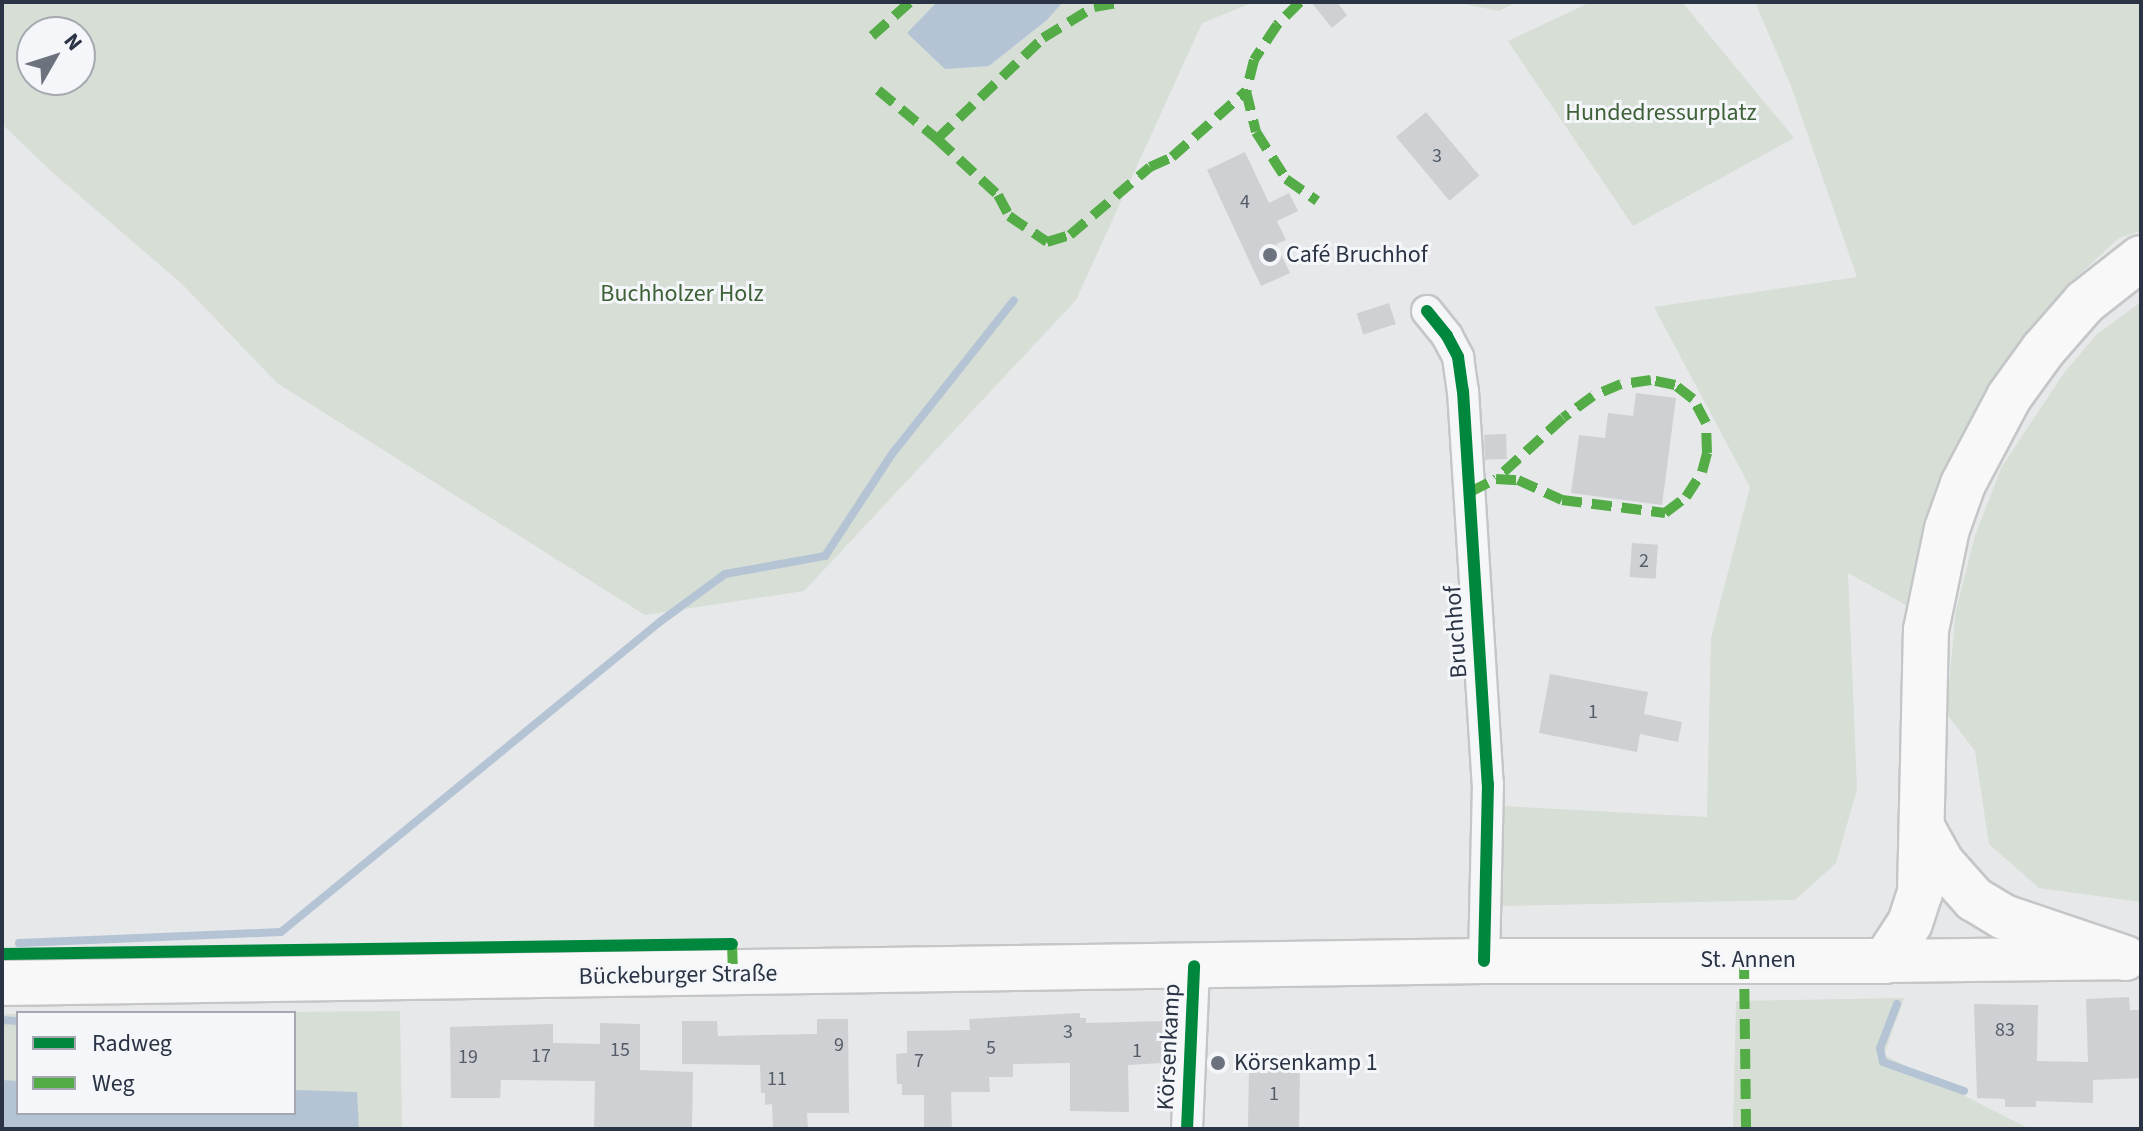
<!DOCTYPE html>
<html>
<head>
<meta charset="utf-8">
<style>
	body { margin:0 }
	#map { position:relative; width:2143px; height:1131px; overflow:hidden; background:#e6e8ea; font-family:"Source Sans 3",sans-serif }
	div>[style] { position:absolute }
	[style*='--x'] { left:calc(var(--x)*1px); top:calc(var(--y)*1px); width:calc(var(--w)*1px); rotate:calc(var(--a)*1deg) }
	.green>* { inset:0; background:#d6ded6 }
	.water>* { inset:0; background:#b4c4d5 }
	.stream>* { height:8px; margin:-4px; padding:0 4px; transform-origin:4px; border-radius:4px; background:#b4c4d5 }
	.building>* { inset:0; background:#ced0d3; transform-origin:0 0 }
	.roads { filter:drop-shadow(2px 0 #c4c6c8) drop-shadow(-2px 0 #c4c6c8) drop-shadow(0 2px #c4c6c8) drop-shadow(0 -2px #c4c6c8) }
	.minor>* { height:30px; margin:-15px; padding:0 15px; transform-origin:15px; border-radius:15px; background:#f5f6f7 }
	.secondary>* { height:42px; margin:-21px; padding:0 21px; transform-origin:21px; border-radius:21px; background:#f8f8f8 }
	.primary>* { height:44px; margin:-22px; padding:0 22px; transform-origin:22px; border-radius:22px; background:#f8f8f8 }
	.trunk>* { height:44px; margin:-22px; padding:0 22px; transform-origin:22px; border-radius:22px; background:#f8f8f8 }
	.quiet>* { height:10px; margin-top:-5px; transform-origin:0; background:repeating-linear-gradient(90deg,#54ac47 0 20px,transparent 0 30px) }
	.cycleway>* { height:12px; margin:-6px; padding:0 6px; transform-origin:6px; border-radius:6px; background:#00873e }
	.dots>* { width:22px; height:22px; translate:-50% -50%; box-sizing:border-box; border:4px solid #f4f6f9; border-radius:50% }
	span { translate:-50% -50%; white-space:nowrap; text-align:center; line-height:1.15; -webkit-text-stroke:6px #f4f6f9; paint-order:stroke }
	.number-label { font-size:20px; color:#545c69 }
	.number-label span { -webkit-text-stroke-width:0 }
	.park-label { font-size:24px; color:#3f6138 }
	.poi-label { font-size:24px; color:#2b3445 }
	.left { translate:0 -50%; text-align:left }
	.street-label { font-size:24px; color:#2b3445 }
	.frame { position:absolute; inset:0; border:4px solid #2b3445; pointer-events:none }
	.legend { position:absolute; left:16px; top:1011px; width:280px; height:104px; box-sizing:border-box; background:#f4f6f9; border:2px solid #a4a8b1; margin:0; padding:10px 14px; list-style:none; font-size:24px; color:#2b3445 }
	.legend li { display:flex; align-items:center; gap:16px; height:40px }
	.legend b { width:40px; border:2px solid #a4a8b1 }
	.north { position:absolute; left:16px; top:16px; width:80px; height:80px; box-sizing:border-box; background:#f4f6f9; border:2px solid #a4a8b1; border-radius:50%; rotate:51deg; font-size:22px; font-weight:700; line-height:32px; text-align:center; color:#2b3445 }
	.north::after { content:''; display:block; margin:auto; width:28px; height:36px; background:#6c737f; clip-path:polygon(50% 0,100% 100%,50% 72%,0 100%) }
</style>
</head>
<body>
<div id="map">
	<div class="green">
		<i style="clip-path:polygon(evenodd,2px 2px,937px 2px,907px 33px,989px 66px,1047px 20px,1063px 2px,1254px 2px,1202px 23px,1076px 300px,804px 591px,645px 615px,277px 383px,182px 284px,52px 172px,2px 124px,2px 2px,32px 32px,80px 32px,80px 80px,32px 80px,32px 32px)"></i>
		<i style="clip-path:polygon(1454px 2px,1517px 2px,1499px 11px)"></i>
		<i style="clip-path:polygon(1591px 2px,1682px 2px,1794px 138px,1633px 226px,1508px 41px)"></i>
		<i style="clip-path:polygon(1755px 2px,2141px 2px,2141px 231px,2119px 238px,2069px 284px,2014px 348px,1967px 426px,1935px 510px,1915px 610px,1848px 573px,1857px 789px,1836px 863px,1795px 900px,1500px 906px,1503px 806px,1707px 817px,1711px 638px,1750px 487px,1654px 307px,1857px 277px,1791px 86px)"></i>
		<i style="clip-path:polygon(2141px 302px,2141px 902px,2039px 888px,1989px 844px,1975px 751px,1946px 713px,1956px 610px,1975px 536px,2001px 468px,2064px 373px,2097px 334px)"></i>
		<i style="clip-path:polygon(1904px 998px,1884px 1055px,2030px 1129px,1733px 1129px,1736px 1001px)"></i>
		<i style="clip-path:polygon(400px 1011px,402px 1129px,2px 1129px,2px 1014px,18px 1014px,18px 1113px,294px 1113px,294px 1013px,142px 1013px)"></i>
	</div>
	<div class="water">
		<i style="clip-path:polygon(937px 2px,1063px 2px,1047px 20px,989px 66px,945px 69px,907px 33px)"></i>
		<i style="clip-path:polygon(2px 1080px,18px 1081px,18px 1113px,294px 1113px,294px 1090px,357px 1092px,359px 1129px,2px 1129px)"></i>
	</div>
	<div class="stream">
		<i style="--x:19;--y:943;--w:262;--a:-2.4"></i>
		<i style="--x:281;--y:932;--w:491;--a:-39.3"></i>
		<i style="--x:661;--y:621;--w:79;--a:-36.3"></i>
		<i style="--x:725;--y:574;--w:102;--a:-10.2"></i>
		<i style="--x:825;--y:556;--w:122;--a:-56.7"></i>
		<i style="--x:892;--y:454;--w:196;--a:-51.6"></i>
		<i style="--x:1897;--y:1004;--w:47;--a:111.1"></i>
		<i style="--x:1880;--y:1048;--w:14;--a:78"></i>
		<i style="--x:1883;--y:1062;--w:86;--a:19.7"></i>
		<i style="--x:2;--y:1020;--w:16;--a:4"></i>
	</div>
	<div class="building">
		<i style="clip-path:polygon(1311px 2px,1337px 2px,1347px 15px,1332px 28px)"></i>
		<i style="left:1426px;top:112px;width:83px;height:39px;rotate:50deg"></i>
		<i style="clip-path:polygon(1245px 152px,1269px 203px,1289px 193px,1298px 211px,1277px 221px,1286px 240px,1276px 244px,1290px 273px,1261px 286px,1207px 170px)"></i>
		<i style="left:1389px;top:303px;width:22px;height:34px;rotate:72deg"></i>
		<i style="clip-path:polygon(1636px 393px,1676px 398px,1662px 505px,1571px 493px,1579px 435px,1605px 438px,1608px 413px,1633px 416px)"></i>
		<i style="left:1506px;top:434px;width:25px;height:22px;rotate:88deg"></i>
		<i style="left:1632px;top:543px;width:26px;height:34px;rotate:4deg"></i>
		<i style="clip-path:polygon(1550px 674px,1648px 692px,1644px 714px,1682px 722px,1678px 742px,1640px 734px,1637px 752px,1539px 733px)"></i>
		<i style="clip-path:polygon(2129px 997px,2130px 1010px,2141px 1010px,2141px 1078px,2093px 1080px,2093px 1103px,2036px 1101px,2036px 1107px,2005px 1107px,2005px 1099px,1977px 1098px,1974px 1004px,2038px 1005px,2037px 1061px,2088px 1062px,2086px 999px)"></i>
		<i style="clip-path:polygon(1080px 1013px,1080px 1018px,1086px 1018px,1086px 1023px,1167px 1021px,1168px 1053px,1162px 1054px,1162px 1063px,1128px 1065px,1129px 1112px,1070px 1111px,1070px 1063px,1013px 1064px,1013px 1077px,989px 1077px,990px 1092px,951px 1092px,952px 1129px,924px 1129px,924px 1095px,902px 1095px,902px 1084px,897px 1084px,896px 1054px,907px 1053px,907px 1031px,970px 1030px,969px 1019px)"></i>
		<i style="clip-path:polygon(817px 1019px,848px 1019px,849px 1113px,807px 1113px,808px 1129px,773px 1129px,772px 1104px,765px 1105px,765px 1093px,761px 1093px,760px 1065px,682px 1064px,682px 1021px,717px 1021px,718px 1036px,817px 1034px)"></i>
		<i style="clip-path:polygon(600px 1023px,640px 1024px,640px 1070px,693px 1072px,692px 1128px,594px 1129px,595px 1081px,501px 1080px,500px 1098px,451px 1098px,450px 1027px,553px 1024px,553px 1043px,600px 1044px)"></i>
		<i style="left:1249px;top:1069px;width:51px;height:60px;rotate:1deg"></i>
	</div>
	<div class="roads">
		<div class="minor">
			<i style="--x:1427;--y:311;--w:32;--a:51"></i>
			<i style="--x:1447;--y:336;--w:24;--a:62"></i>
			<i style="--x:1458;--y:357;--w:34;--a:82"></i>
			<i style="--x:1463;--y:391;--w:394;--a:86.4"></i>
			<i style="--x:1488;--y:784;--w:177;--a:91.3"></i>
			<i style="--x:1187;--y:1129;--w:163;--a:-87.5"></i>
		</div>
		<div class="secondary">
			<i style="--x:1885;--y:961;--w:231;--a:-0.7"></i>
		</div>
		<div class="primary">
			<i style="--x:2;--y:983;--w:1482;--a:-0.85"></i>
			<i style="--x:1484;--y:961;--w:401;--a:0"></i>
		</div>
		<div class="trunk">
			<i style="--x:1923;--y:829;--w:38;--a:61"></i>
			<i style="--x:1941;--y:862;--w:50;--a:48.3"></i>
			<i style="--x:1974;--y:899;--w:35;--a:31"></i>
			<i style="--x:2004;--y:917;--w:128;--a:18.7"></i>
			<i style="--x:1885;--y:961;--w:45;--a:-56.7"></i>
			<i style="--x:1910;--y:923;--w:32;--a:-72"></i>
			<i style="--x:1920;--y:893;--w:263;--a:-88.7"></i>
			<i style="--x:1926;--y:630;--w:103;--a:-78.3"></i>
			<i style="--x:1947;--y:529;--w:48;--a:-70.4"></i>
			<i style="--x:1963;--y:484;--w:98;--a:-62.1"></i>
			<i style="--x:2009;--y:397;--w:58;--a:-54.1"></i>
			<i style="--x:2043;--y:350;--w:64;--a:-48.8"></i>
			<i style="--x:2085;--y:302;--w:71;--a:-38.2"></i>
		</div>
	</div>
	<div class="quiet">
		<i style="--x:1300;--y:2;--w:33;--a:135"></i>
		<i style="--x:1277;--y:25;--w:42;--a:123.3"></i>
		<i style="--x:1254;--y:60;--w:32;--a:104"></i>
		<i style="--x:1246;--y:91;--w:42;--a:76.3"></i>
		<i style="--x:1256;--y:132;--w:56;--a:57.4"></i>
		<i style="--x:1286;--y:179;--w:38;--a:35"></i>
		<i style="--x:872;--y:36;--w:51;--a:-41.8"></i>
		<i style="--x:878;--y:90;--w:77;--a:39.7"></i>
		<i style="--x:937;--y:139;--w:146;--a:-43.6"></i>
		<i style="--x:1043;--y:38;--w:60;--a:-31.3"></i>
		<i style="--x:1094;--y:7;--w:27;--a:-10"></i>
		<i style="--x:937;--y:139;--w:83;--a:42.6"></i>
		<i style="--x:998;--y:195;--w:24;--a:62"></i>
		<i style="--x:1009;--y:216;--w:46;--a:34.4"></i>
		<i style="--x:1047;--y:242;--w:24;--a:-17"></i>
		<i style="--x:1070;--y:235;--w:105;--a:-40.4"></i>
		<i style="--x:1150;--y:167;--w:24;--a:-24"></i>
		<i style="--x:1172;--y:157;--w:99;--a:-41.7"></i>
		<i style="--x:1470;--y:492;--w:29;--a:-27"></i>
		<i style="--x:1496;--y:479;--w:22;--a:3"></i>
		<i style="--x:1518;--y:480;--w:48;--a:24.4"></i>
		<i style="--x:1562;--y:500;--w:104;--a:7.2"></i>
		<i style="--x:1665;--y:513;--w:26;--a:-37"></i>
		<i style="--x:1686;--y:497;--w:30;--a:-57"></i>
		<i style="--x:1702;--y:472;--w:20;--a:-75"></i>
		<i style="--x:1707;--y:453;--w:30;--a:-92"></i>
		<i style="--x:1706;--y:423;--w:27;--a:-118"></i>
		<i style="--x:1693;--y:399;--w:23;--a:-142"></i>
		<i style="--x:1675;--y:385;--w:25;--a:-168"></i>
		<i style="--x:1651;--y:380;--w:30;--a:172"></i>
		<i style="--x:1621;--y:384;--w:30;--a:157"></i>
		<i style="--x:1593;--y:396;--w:37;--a:144"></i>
		<i style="--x:1563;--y:418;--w:91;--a:137.7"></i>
		<i style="--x:726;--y:944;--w:6;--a:0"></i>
		<i style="--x:732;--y:944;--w:30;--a:88"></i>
		<i style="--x:1744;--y:959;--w:170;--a:89.3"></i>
	</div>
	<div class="cycleway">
		<i style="--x:1427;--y:311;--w:32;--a:51"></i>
		<i style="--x:1447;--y:336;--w:24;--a:62"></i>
		<i style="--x:1458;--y:357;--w:34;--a:82"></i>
		<i style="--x:1463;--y:391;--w:394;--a:86.4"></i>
		<i style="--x:1488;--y:784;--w:177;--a:91.3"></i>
		<i style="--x:2;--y:954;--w:730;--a:-0.78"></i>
		<i style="--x:1187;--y:1129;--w:163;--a:-87.5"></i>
	</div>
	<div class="dots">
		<i style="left:1270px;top:255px;background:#6c737f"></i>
		<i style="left:1218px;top:1063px;background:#6c737f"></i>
	</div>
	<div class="number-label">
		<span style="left:1437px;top:156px">3</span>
		<span style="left:1245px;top:202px">4</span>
		<span style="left:1644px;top:561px">2</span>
		<span style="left:1593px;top:712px">1</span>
		<span style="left:2005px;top:1030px">83</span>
		<span style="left:1068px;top:1032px">3</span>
		<span style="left:839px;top:1045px">9</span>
		<span style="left:991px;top:1048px">5</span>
		<span style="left:620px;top:1050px">15</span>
		<span style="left:1137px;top:1051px">1</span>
		<span style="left:541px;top:1056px">17</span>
		<span style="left:468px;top:1057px">19</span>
		<span style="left:919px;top:1061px">7</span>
		<span style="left:777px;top:1079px">11</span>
		<span style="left:1274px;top:1094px">1</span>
	</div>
	<div class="park-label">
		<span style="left:1661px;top:113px">Hundedressurplatz</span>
		<span style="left:682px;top:294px">Buchholzer Holz</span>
	</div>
	<div class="poi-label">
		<span class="left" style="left:1286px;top:255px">Café Bruchhof</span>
		<span class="left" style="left:1234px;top:1063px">Körsenkamp 1</span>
	</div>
	<div class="street-label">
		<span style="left:1456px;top:632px;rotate:-94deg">Bruchhof</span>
		<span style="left:1748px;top:960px">St. Annen</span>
		<span style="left:678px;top:975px;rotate:-1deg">Bückeburger Straße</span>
		<span style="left:1169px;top:1047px;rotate:-87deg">Körsenkamp</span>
	</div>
	<div class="frame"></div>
	<ul class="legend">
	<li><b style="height:10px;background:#00873e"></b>Radweg</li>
	<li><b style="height:10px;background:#54ac47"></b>Weg</li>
	</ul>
	<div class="north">N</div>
</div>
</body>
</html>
